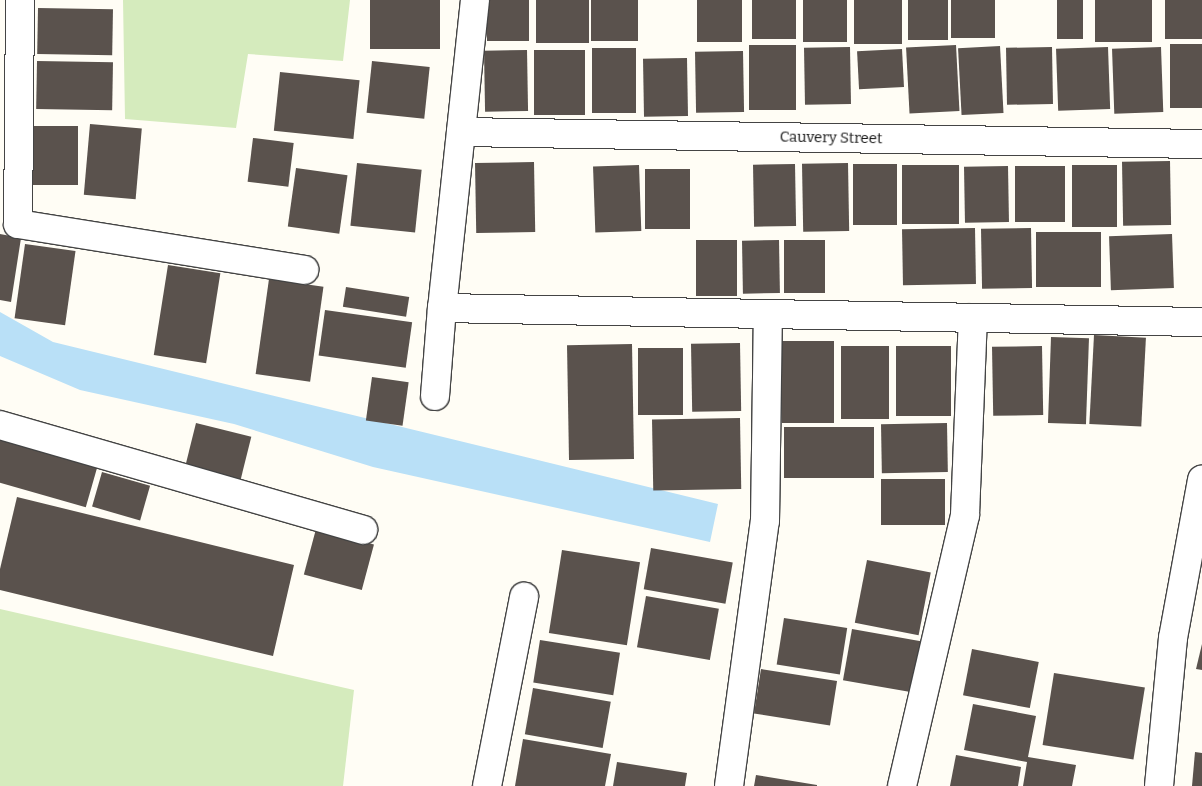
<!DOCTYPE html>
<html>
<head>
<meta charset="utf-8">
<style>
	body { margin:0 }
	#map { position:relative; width:1202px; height:786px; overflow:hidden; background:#fffdf5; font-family:Bitter,serif }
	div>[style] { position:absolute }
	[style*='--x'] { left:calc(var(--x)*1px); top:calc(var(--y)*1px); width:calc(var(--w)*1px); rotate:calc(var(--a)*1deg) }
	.green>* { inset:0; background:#d5ebbd }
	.water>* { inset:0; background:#b9e0f7 }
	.building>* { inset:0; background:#5a524d; transform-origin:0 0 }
	.roads { filter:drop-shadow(1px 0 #444) drop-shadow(-1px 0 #444) drop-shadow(0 1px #444) drop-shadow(0 -1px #444) }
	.street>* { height:28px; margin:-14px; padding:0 14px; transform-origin:14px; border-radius:14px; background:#fff }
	span { translate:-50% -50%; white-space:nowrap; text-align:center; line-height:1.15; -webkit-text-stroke:5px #fff; paint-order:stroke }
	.street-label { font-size:15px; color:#111 }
</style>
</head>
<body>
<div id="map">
	<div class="green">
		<i style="clip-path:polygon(123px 0,350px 0,343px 61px,248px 54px,236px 128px,125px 119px)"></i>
		<i style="clip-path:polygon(0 609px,354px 690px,343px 786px,0 786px)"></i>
	</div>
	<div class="water">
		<i style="clip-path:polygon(0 312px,53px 342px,718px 504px,710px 542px,373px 467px,234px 424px,80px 390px,0 356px)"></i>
	</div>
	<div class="building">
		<i style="left:370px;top:0;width:70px;height:49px"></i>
		<i style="left:487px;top:0;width:42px;height:41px"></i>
		<i style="left:536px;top:0;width:53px;height:43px"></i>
		<i style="left:591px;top:0;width:47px;height:41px"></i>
		<i style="left:697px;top:0;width:45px;height:42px"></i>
		<i style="left:752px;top:0;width:44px;height:39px"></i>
		<i style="left:803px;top:0;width:44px;height:42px"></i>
		<i style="left:854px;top:0;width:48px;height:44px"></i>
		<i style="left:908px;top:0;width:40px;height:40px"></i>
		<i style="left:951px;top:0;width:44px;height:38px"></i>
		<i style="left:1057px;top:0;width:26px;height:39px"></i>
		<i style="left:1095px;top:0;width:57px;height:42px"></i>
		<i style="left:1165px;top:0;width:37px;height:39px"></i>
		<i style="left:38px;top:8px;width:75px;height:46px;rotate:1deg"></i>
		<i style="left:1202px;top:44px;width:64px;height:32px;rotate:90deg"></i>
		<i style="left:796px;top:45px;width:65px;height:47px;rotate:90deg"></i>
		<i style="left:956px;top:45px;width:66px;height:50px;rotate:87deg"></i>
		<i style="left:1000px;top:46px;width:67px;height:42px;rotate:87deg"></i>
		<i style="left:850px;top:47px;width:57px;height:46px;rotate:89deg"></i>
		<i style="left:1052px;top:47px;width:57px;height:46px;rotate:89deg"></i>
		<i style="left:1108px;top:47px;width:62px;height:52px;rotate:88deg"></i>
		<i style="left:1161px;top:47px;width:65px;height:49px;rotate:88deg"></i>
		<i style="left:592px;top:48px;width:44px;height:65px"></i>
		<i style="left:902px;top:49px;width:38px;height:45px;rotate:87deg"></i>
		<i style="left:527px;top:50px;width:61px;height:43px;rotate:89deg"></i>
		<i style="left:585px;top:50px;width:65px;height:51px;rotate:90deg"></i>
		<i style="left:743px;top:51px;width:61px;height:48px;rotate:89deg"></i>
		<i style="left:687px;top:58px;width:58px;height:44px;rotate:89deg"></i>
		<i style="left:37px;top:61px;width:76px;height:48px;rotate:1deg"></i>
		<i style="left:372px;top:61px;width:58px;height:52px;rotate:6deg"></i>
		<i style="left:280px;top:72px;width:80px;height:59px;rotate:6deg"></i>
		<i style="left:90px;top:124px;width:52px;height:71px;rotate:5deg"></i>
		<i style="left:32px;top:126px;width:46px;height:59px"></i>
		<i style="left:253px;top:138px;width:41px;height:44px;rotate:7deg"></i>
		<i style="left:1170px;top:161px;width:64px;height:48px;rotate:89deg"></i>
		<i style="left:534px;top:162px;width:70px;height:59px;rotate:89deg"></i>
		<i style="left:357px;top:163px;width:65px;height:63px;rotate:6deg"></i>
		<i style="left:848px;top:163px;width:68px;height:46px;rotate:89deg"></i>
		<i style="left:795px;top:164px;width:62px;height:42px;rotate:89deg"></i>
		<i style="left:853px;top:164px;width:44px;height:61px"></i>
		<i style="left:639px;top:165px;width:66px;height:46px;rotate:88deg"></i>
		<i style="left:959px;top:165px;width:59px;height:57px;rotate:90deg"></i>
		<i style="left:1072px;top:165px;width:45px;height:62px"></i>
		<i style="left:1008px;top:166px;width:56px;height:44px;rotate:89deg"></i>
		<i style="left:1065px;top:166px;width:56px;height:50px;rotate:90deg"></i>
		<i style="left:296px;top:168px;width:52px;height:59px;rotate:8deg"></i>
		<i style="left:645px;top:169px;width:45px;height:60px"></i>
		<i style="left:975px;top:228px;width:56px;height:73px;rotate:89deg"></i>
		<i style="left:1031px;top:228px;width:60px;height:50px;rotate:89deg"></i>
		<i style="left:1101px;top:232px;width:55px;height:65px;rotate:90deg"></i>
		<i style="clip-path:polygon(0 234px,21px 238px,11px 302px,0 300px)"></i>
		<i style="left:1172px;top:234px;width:54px;height:63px;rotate:88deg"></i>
		<i style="left:696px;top:240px;width:41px;height:56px"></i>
		<i style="left:779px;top:240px;width:53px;height:37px;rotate:89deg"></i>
		<i style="left:784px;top:240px;width:41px;height:53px"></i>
		<i style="left:25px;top:244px;width:51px;height:75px;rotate:8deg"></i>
		<i style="left:168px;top:265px;width:53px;height:91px;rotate:9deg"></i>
		<i style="left:269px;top:279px;width:55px;height:96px;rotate:8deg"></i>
		<i style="left:346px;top:287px;width:64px;height:20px;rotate:9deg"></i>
		<i style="left:325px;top:310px;width:88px;height:46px;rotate:8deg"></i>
		<i style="left:1094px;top:335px;width:52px;height:89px;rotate:3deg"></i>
		<i style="left:1051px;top:337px;width:38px;height:86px;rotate:2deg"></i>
		<i style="left:782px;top:341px;width:52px;height:82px"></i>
		<i style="left:740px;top:343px;width:68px;height:49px;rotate:89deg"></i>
		<i style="left:632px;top:344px;width:115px;height:65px;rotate:89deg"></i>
		<i style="left:841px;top:346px;width:48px;height:73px"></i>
		<i style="left:896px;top:346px;width:55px;height:70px"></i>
		<i style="left:1042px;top:346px;width:69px;height:50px;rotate:89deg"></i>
		<i style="left:638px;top:348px;width:45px;height:67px"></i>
		<i style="left:372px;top:377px;width:37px;height:44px;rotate:8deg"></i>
		<i style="left:740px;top:418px;width:71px;height:88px;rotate:89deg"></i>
		<i style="left:196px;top:423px;width:57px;height:45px;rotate:14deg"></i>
		<i style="left:947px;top:423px;width:49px;height:66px;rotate:89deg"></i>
		<i style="left:874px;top:427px;width:51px;height:90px;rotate:90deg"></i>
		<i style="left:0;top:440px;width:101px;height:41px;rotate:16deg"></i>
		<i style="left:102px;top:472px;width:50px;height:36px;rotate:16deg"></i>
		<i style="left:945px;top:479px;width:46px;height:64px;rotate:90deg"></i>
		<i style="clip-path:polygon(17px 497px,294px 565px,273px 656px,0 590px,0 569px)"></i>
		<i style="left:316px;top:529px;width:60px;height:47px;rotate:15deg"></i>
		<i style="left:651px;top:548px;width:83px;height:42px;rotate:10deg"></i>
		<i style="left:562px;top:550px;width:79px;height:84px;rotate:9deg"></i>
		<i style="left:867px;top:560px;width:65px;height:64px;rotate:11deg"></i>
		<i style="left:646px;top:596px;width:74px;height:52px;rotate:10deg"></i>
		<i style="left:784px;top:618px;width:64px;height:47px;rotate:9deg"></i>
		<i style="left:852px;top:629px;width:70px;height:52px;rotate:10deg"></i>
		<i style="left:540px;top:640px;width:81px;height:43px;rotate:9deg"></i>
		<i style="clip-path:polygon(1202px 644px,1202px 670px,1196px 669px)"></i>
		<i style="left:972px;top:649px;width:68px;height:47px;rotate:11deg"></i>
		<i style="left:761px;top:669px;width:77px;height:45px;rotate:9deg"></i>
		<i style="left:1054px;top:673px;width:92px;height:73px;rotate:9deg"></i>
		<i style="left:533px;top:688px;width:79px;height:47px;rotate:10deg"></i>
		<i style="clip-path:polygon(973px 704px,1036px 716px,1028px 757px,1076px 765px,1072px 786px,1023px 786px,1027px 762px,964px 750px)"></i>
		<i style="clip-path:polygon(523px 739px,611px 754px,605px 786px,515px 786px)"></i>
		<i style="clip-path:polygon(1195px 752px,1202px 753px,1202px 786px,1192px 786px)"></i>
		<i style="clip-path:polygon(956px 755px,1021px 767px,1018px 786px,950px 786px)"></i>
		<i style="clip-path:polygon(617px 762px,687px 773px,685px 786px,613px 786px)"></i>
		<i style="clip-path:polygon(756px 775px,817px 785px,817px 786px,754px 786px)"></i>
	</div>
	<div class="roads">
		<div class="street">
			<i style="--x:20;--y:0;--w:224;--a:90.5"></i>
			<i style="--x:18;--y:224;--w:290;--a:9.1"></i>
			<i style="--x:475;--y:0;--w:310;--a:96.1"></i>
			<i style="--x:442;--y:308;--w:760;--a:1.06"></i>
			<i style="--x:461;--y:132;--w:741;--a:0.93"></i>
			<i style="--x:435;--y:396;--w:88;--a:-85.5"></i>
			<i style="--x:0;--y:425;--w:378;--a:16.1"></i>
			<i style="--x:487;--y:786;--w:193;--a:-78.9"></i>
			<i style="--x:729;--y:786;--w:267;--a:-82.3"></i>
			<i style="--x:765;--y:521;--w:207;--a:-89.2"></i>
			<i style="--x:902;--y:786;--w:278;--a:-76.9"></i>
			<i style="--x:965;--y:515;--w:197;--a:-87.7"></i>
			<i style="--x:1159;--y:786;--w:149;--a:-84.6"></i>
			<i style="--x:1173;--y:638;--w:161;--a:-79.6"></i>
		</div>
	</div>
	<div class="street-label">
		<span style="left:831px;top:138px;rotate:1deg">Cauvery Street</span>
	</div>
</div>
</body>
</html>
